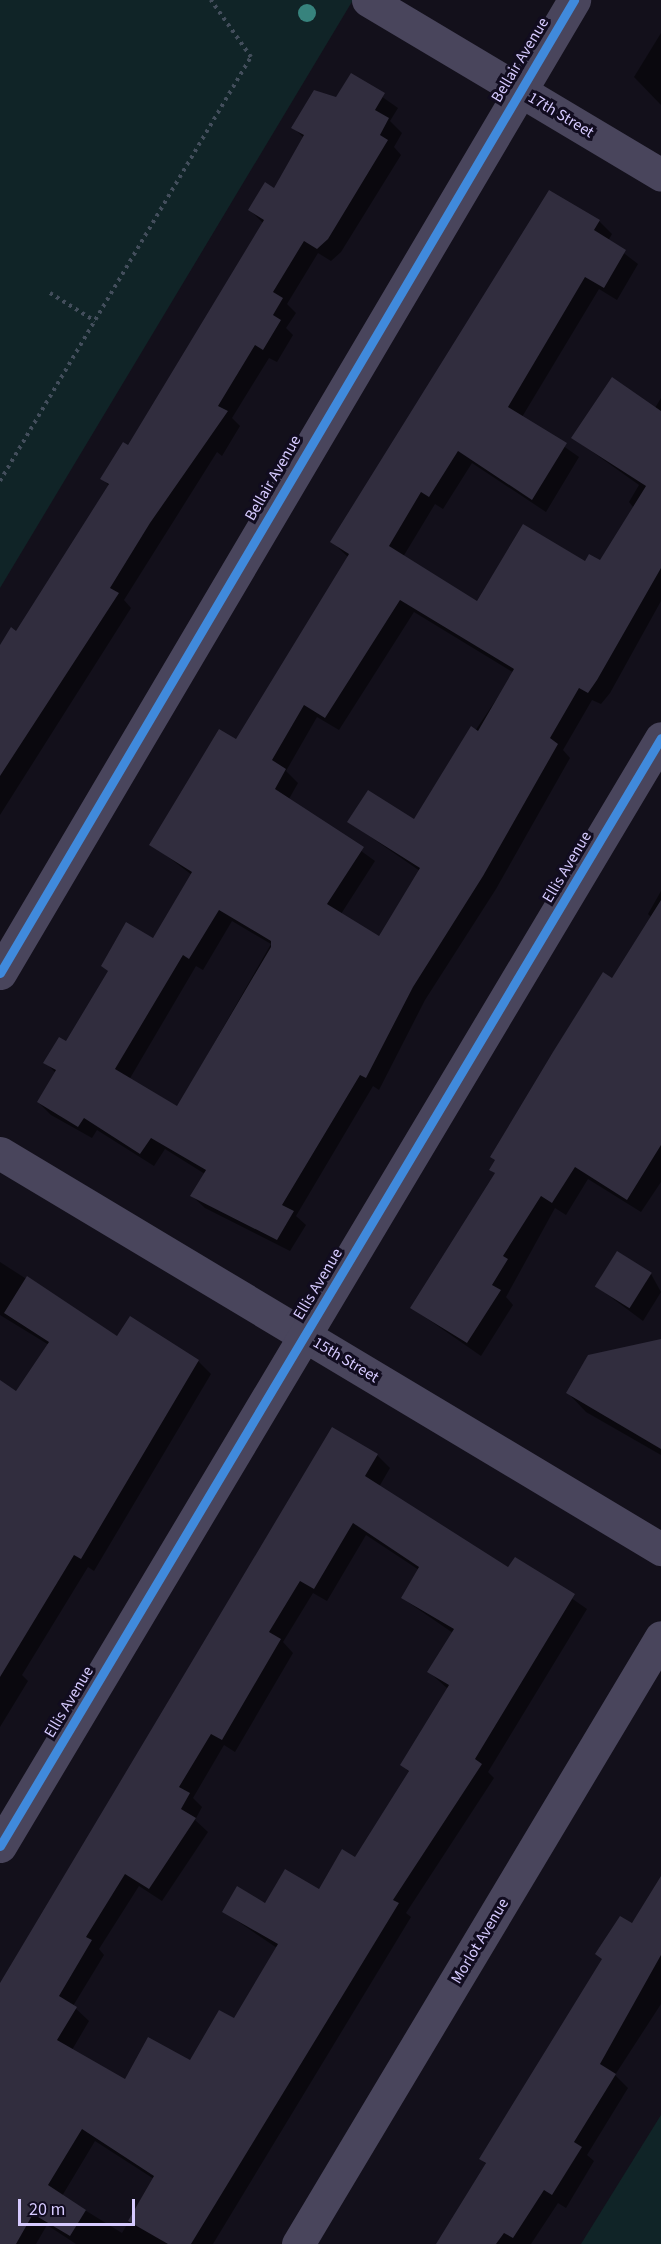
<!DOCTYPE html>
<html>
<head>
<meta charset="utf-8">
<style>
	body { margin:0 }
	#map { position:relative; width:661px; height:2244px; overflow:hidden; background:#13101b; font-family:"Source Sans 3",sans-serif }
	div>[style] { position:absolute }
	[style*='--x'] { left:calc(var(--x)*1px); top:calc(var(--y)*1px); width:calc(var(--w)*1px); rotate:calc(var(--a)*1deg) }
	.green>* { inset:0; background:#102427 }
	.shadow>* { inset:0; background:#0007 }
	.building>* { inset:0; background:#312d3e; transform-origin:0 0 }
	.path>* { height:4px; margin-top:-2px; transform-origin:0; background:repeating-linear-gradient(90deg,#434e5c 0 3px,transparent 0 7.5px) }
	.minor>* { height:33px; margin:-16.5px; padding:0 16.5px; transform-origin:16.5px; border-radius:16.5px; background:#49455c }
	.tertiary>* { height:33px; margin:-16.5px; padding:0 16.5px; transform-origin:16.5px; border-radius:16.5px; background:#49455c }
	.cycleway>* { height:9px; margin:-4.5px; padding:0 4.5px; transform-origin:4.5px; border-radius:4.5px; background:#408adc }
	.trees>* { width:18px; height:18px; margin:-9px; border-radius:50%; background:#37837d }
	span { translate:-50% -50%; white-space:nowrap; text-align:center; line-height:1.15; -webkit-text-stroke:6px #110c1f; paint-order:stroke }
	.street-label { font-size:16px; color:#d6caff }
	.scale { position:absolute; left:18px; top:2199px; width:117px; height:27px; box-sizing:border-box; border:3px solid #d6caff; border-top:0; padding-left:8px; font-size:18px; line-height:21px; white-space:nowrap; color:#d6caff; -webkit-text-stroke:4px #110c1f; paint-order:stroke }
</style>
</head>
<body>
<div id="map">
	<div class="green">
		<i style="clip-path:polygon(0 0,353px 0,0 588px)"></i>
		<i style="clip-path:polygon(661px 2115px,661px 2244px,581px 2244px)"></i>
	</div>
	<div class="shadow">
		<i style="clip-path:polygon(661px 33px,661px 105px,634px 77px)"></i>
		<i style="clip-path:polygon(351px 75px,398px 108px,390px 121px,402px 133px,394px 147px,401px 155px,341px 252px,331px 261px,318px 253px,287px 304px,296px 313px,286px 328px,293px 335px,277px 362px,269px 358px,232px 418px,240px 426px,222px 456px,217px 452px,124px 600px,131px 608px,0 815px,0 648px,17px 633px,109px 486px,102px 478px,128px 447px,264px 224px,250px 210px,274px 190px,304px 138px,293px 127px,337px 98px)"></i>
		<i style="clip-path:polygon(evenodd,599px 221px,612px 234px,608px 241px,638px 264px,617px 300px,599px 289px,522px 417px,579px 457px,546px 512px,472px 463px,443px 509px,435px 504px,403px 557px,478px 603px,600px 562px,634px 508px,629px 502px,639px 485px,573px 438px,655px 408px,661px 398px,661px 601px,610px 693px,601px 704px,592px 700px,563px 750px,570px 758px,496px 889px,425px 1000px,379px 1090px,373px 1086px,296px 1216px,306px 1225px,290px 1251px,205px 1208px,192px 1196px,205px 1174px,165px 1149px,154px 1166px,97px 1130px,92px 1138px,51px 1115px,38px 1102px,56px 1073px,45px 1062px,67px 1043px,109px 972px,103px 966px,153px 940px,192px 875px,151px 844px,237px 741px,348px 557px,332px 542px,599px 221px,414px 612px,514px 673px,414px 822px,349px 822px,420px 871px,380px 938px,341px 914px,375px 861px,289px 799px,298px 783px,286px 771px,317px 717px,339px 730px,414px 612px,599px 221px,232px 921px,271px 944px,177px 1108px,129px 1080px,196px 966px,203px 970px,232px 921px)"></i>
		<i style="clip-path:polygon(661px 891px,661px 1182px,641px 1212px,588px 1179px,566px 1215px,555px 1208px,506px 1297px,513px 1305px,481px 1356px,412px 1308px,496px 1174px,491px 1169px,652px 918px,648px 914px)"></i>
		<i style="clip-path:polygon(0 1262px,118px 1338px,198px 1361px,211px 1374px,94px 1571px,88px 1567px,22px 1675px,28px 1681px,0 1727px,0 1382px,17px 1393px,49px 1345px,0 1315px)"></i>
		<i style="clip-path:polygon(651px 1274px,661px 1292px,643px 1321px,596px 1286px)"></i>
		<i style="clip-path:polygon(661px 1351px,661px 1455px,586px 1412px,568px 1393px)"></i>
		<i style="clip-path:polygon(evenodd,377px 1455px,390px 1468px,379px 1487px,509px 1569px,515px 1559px,587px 1609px,488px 1772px,494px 1778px,406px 1913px,411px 1917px,213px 2244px,76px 2244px,47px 2225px,36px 2244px,0 2244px,0 1984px,377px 1455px,366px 1535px,419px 1570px,402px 1598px,453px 1633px,429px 1672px,448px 1689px,402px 1765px,410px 1773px,355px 1859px,319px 1891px,224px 1912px,277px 1948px,234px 2020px,191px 2062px,126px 2081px,72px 2050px,89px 2021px,73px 2006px,104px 1955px,99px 1949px,139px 1886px,162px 1901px,208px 1832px,195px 1820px,202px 1807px,193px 1798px,224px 1745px,235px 1752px,293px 1653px,283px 1642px,313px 1593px,327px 1601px,366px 1535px,377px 1455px,95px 2141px,154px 2179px,122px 2233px,62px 2196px,95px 2141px)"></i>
		<i style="clip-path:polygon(661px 1879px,661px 2004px,615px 2075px,628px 2088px,587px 2155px,594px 2161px,566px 2208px,558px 2203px,531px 2244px,437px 2244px,487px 2165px,481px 2159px)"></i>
	</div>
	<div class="building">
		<i style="clip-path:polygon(351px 73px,385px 93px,375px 110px,389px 118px,380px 135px,388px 140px,328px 239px,317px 249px,304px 241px,273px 292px,283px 298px,273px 315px,281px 320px,263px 350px,255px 345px,218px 406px,228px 411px,150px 523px,110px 588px,119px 593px,0 776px,0 645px,11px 627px,16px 631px,109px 484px,100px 479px,123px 442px,128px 445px,264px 220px,248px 210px,265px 182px,274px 188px,304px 135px,291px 128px,314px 90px,336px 97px)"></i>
		<i style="clip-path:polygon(evenodd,549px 190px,600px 220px,594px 230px,626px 250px,604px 288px,585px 277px,508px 407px,567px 443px,532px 500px,458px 451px,429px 497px,421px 492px,389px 546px,477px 601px,523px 524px,585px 561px,589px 554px,600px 560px,646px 486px,571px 438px,612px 377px,661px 411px,661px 568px,597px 680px,588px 693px,579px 688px,550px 738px,558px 744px,483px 876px,413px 987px,366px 1078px,360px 1075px,282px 1205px,294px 1211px,277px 1240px,190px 1196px,206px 1170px,151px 1138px,140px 1154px,84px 1118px,78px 1127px,37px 1102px,56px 1070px,43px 1063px,59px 1037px,66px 1041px,108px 971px,101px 966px,126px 922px,153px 938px,192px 872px,149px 845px,219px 729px,236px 739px,349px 554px,330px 542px,549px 190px,400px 600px,514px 669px,478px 731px,471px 726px,414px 819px,368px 790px,347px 822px,420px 868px,379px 936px,327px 904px,364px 847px,275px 789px,286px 769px,272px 760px,304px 705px,325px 718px,400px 600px,549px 190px,219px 910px,271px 941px,271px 947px,177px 1106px,115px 1069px,183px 955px,189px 959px,219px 910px)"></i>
		<i style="clip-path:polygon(661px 900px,661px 1145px,627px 1200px,575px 1167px,552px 1203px,541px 1196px,503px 1256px,508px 1259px,492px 1285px,501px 1290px,467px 1343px,410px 1308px,495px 1173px,489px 1170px,495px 1160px,490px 1157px,553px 1052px,603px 972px,612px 978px)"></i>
		<i style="left:617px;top:1251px;width:41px;height:42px;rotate:32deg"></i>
		<i style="clip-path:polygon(27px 1276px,117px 1336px,130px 1316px,199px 1360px,81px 1559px,74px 1555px,0 1677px,0 1380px,16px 1391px,49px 1342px,4px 1313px)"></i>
		<i style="clip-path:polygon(661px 1339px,661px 1449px,566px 1393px,588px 1355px)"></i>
		<i style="clip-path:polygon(evenodd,332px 1427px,378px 1454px,365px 1476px,508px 1567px,515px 1557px,575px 1594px,475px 1759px,482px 1764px,393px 1900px,399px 1903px,191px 2244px,168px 2244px,128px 2221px,154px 2176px,82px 2129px,48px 2185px,86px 2210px,70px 2236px,33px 2214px,16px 2244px,0 2244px,0 1983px,332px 1427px,353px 1523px,419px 1567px,401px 1598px,454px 1629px,427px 1672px,449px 1685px,400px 1765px,409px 1771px,355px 1857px,342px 1849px,319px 1889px,285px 1869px,265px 1903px,237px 1886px,222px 1912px,278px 1944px,234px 2018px,219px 2010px,190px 2060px,148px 2037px,125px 2079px,57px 2040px,77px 2007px,59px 1996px,92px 1940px,86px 1937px,125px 1874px,149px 1889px,196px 1818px,181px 1809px,190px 1793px,179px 1787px,211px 1734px,222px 1740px,281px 1639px,269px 1632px,300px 1581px,314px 1589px,353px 1523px)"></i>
		<i style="clip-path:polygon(661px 1876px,661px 1955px,600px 2064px,616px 2074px,574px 2142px,582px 2147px,552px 2195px,544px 2190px,513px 2238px,504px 2233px,496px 2244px,436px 2244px,486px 2163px,479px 2159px,602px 1959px,595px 1954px,620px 1916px,632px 1923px)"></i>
	</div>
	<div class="path">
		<i style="--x:50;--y:293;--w:53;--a:31.9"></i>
		<i style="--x:0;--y:481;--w:493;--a:-59.4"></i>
		<i style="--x:251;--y:57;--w:70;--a:-125.1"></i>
	</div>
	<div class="minor">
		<i style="--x:368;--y:0;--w:341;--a:30.8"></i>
		<i style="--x:0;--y:973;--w:1130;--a:-59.46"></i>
		<i style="--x:0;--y:1153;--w:771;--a:30.93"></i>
		<i style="--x:0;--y:1846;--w:1290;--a:-59.18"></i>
	</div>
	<div class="tertiary">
		<i style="--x:298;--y:2244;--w:707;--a:-59.12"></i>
	</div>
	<div class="cycleway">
		<i style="--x:0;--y:973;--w:1130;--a:-59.46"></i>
		<i style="--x:0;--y:1846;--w:1290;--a:-59.18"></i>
	</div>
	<div class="trees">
		<i style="left:307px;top:13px"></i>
	</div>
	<div class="street-label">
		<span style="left:520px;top:60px;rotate:-59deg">Bellair Avenue</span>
		<span style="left:561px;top:115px;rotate:31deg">17th Street</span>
		<span style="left:273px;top:478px;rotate:-60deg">Bellair Avenue</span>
		<span style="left:567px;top:867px;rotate:-59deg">Ellis Avenue</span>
		<span style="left:318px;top:1284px;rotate:-59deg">Ellis Avenue</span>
		<span style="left:346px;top:1360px;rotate:31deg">15th Street</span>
		<span style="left:69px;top:1702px;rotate:-59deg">Ellis Avenue</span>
		<span style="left:480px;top:1941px;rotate:-59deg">Morlot Avenue</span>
	</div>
	<div class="scale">20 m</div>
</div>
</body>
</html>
